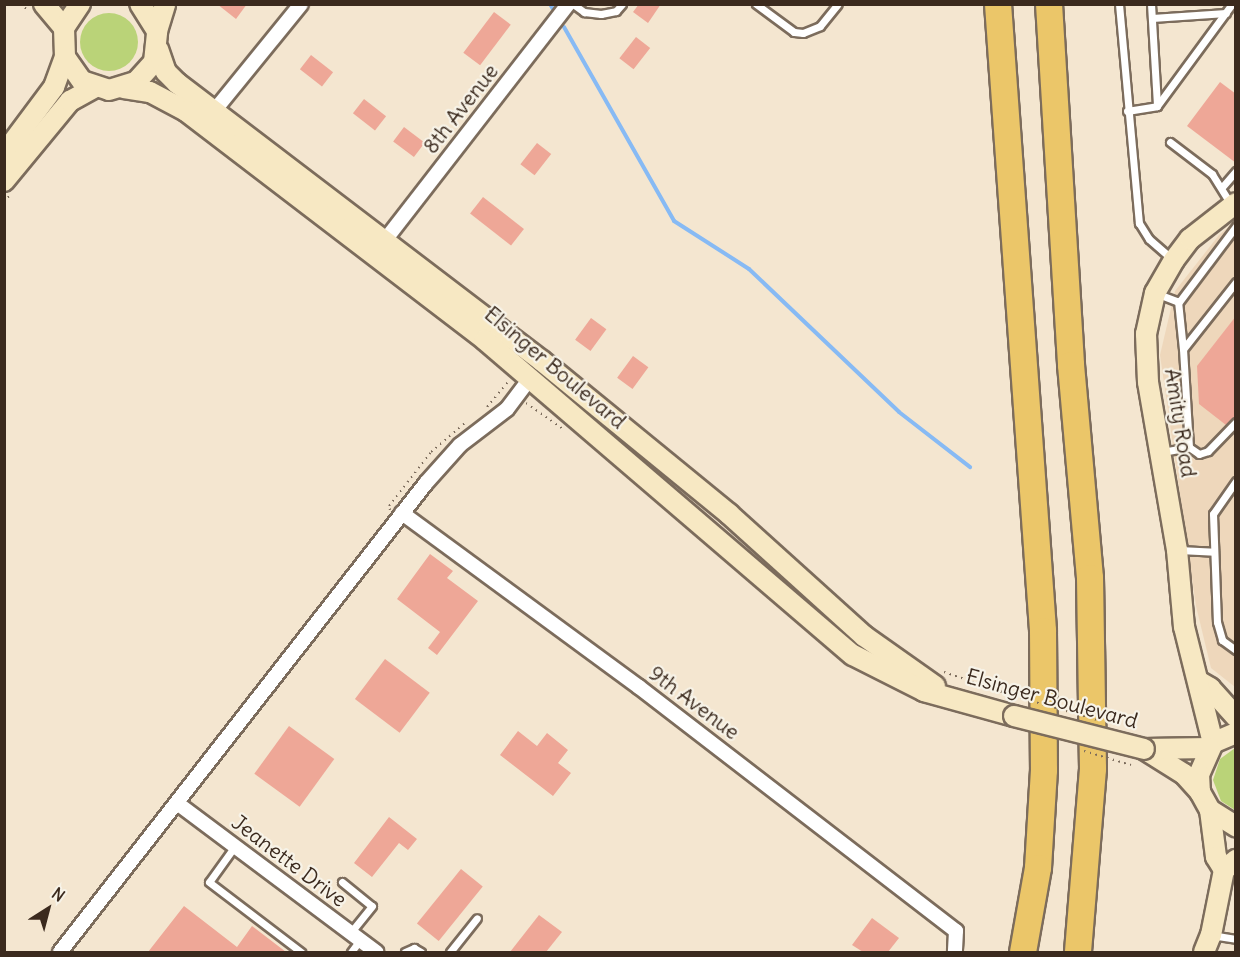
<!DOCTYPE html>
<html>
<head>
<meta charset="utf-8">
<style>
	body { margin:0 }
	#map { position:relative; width:1240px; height:957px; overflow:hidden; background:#f4e6d0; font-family:Delius,sans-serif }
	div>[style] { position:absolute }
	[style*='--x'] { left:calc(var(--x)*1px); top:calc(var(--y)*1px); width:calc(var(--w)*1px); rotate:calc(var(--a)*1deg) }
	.built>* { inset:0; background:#eed7bb }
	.green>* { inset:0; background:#bad378 }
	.round { border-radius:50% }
	.stream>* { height:4px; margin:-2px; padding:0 2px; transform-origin:2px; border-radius:2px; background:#87baf4 }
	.building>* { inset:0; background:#eea797; transform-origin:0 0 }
	.path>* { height:2px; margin-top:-1px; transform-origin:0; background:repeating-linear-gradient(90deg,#7c6c5c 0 1.5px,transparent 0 6px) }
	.roads { filter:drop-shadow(2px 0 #7c6c5c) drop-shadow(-2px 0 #7c6c5c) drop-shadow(0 2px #7c6c5c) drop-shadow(0 -2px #7c6c5c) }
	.lane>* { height:7px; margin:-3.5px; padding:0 3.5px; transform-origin:3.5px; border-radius:3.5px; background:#fff }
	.street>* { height:14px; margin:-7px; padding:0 7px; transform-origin:7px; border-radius:7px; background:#fff }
	.secondary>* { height:20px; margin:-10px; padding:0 10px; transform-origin:10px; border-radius:10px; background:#f7e8c3 }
	.highway>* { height:26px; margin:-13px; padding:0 13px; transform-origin:13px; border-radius:13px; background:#ebc669 }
	.path-bridge>* { height:2px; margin-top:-1px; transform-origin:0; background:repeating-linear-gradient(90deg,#7c6c5c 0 1.5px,transparent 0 6px) }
	.bridges { filter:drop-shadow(2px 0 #7c6c5c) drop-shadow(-2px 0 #7c6c5c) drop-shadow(0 2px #7c6c5c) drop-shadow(0 -2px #7c6c5c) }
	.secondary-bridge>* { height:20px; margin:-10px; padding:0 10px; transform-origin:10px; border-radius:10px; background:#f7e8c3 }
	span { translate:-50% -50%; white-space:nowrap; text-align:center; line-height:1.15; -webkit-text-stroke:4.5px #f7f3e8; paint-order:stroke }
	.street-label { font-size:21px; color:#3b2a1e }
	.frame { position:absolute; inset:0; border:6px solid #3b2a1e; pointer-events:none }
	.north { position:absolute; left:18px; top:879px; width:60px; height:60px; -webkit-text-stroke:4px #f7f3e8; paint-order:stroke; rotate:36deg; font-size:16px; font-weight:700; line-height:24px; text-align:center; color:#3b2a1e }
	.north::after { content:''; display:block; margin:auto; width:21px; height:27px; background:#3b2a1e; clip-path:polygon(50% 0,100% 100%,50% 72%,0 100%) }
</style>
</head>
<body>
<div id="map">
	<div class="built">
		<i style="clip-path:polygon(1235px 222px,1235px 687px,1211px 668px,1196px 606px,1160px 355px,1175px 291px,1219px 235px)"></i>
	</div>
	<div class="green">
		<i class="round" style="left:80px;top:13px;width:58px;height:58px"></i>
		<i style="clip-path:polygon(1235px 748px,1235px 810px,1221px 801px,1213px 780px,1220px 759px)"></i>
	</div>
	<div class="stream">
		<i style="--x:550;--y:4;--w:6;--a:59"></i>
		<i style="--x:564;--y:27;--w:223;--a:60.4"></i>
		<i style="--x:674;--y:221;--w:89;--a:32.6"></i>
		<i style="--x:749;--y:269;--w:207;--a:43.6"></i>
		<i style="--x:899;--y:412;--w:90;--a:37.8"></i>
	</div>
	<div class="building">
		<i style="clip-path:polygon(217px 4px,247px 4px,236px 19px)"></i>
		<i style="clip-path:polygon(639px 4px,661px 4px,648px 23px,633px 12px)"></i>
		<i style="left:494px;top:12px;width:21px;height:51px;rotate:37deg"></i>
		<i style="left:636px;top:37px;width:18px;height:27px;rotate:38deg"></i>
		<i style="left:311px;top:55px;width:28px;height:18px;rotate:38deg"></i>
		<i style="clip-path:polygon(1220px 82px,1236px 94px,1236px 163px,1187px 126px)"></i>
		<i style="left:364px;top:99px;width:28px;height:18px;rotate:38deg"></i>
		<i style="left:404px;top:127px;width:26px;height:18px;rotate:37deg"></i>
		<i style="left:537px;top:143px;width:18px;height:27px;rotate:38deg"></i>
		<i style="left:483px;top:197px;width:52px;height:21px;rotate:38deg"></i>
		<i style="clip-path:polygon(1236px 316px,1236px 417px,1226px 425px,1199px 404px,1197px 366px)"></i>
		<i style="left:591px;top:318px;width:19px;height:27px;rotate:36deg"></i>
		<i style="left:633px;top:356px;width:19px;height:27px;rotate:36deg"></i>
		<i style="clip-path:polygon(430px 554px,453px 571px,447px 578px,478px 601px,437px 655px,428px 648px,440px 632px,397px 599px)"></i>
		<i style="left:385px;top:659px;width:56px;height:50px;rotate:37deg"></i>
		<i style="left:289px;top:726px;width:56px;height:59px;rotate:36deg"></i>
		<i style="clip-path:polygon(518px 731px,537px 746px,547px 733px,568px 750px,558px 763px,571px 773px,553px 796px,500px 755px)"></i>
		<i style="clip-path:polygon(389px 817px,417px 839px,408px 850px,399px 843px,372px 877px,354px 863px)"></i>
		<i style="left:461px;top:869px;width:28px;height:70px;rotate:39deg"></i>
		<i style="clip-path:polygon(184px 906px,237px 947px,252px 926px,286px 952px,148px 952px)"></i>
		<i style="clip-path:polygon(539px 915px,562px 932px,546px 952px,510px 952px)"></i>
		<i style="clip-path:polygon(872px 918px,899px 938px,888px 952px,863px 952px,852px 945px)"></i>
	</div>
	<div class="path">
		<i style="--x:20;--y:4;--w:10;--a:37"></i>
		<i style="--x:4;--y:202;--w:9;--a:-49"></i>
		<i style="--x:526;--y:403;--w:45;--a:35.1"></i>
		<i style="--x:487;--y:407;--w:33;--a:-50"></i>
		<i style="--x:390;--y:510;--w:4;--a:-104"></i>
		<i style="--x:389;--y:506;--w:68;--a:-52.1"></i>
		<i style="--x:431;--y:452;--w:45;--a:-40.5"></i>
		<i style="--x:944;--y:672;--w:74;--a:18.9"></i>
	</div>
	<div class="roads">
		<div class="lane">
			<i style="--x:573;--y:4;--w:14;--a:36"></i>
			<i style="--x:584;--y:12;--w:17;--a:7"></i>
			<i style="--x:601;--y:14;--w:15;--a:-11"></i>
			<i style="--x:616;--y:11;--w:9;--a:-49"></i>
			<i style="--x:756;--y:4;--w:47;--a:36.4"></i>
			<i style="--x:794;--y:32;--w:9;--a:6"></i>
			<i style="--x:803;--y:33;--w:18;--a:-22"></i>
			<i style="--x:820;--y:26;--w:28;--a:-51"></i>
			<i style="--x:1119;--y:4;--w:220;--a:84.8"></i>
			<i style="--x:1139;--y:223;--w:19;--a:58"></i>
			<i style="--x:1149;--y:239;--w:32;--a:41"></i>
			<i style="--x:1151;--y:4;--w:102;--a:86.6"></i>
			<i style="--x:1152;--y:18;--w:74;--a:-3.9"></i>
			<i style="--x:1127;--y:111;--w:30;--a:-9"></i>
			<i style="--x:1157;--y:106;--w:127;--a:-53.7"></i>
			<i style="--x:1170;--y:142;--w:53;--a:37.3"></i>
			<i style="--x:1212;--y:174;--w:34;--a:58"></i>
			<i style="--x:1223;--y:186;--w:20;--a:-49"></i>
			<i style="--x:1236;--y:282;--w:85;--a:128.3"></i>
			<i style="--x:1183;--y:349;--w:98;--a:86.5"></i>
			<i style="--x:1189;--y:447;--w:12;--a:35"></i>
			<i style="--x:1199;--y:454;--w:9;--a:-18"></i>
			<i style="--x:1208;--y:451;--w:40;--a:-46"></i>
			<i style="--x:1158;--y:294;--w:22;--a:21"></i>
			<i style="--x:1179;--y:302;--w:95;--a:-53.1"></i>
			<i style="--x:1178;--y:301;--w:48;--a:84.1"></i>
			<i style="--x:1162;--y:452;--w:27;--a:-10"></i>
			<i style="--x:1236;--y:481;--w:40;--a:124.9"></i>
			<i style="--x:1213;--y:514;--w:108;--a:87.9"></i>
			<i style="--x:1217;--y:622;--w:19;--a:74"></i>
			<i style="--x:1222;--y:640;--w:17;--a:36"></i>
			<i style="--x:1179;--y:550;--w:35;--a:3"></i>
			<i style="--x:235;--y:846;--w:44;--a:125.8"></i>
			<i style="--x:209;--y:882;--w:116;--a:37.3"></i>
			<i style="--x:342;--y:882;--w:38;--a:39"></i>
			<i style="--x:372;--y:906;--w:35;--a:129"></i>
			<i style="--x:1211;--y:935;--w:25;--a:9"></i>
			<i style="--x:351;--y:952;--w:15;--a:-53"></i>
			<i style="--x:405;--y:952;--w:10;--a:-24"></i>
			<i style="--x:414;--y:948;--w:8;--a:30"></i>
			<i style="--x:450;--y:952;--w:43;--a:-51.5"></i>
		</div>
		<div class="street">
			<i style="--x:215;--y:110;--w:136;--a:-50.9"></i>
			<i style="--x:386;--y:239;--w:297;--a:-52.2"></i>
			<i style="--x:402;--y:513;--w:294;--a:36.3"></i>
			<i style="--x:639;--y:687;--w:400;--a:37.6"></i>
			<i style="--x:956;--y:931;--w:21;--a:93"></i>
			<i style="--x:177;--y:803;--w:249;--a:36.8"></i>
			<i style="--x:60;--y:952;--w:595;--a:-52.03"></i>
			<i style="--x:426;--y:483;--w:51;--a:-48.2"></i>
			<i style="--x:460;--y:445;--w:59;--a:-37.5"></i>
			<i style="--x:507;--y:409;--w:38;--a:-53"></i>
		</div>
		<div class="secondary">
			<i style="--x:44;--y:4;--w:31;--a:50"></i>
			<i style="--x:80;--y:4;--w:29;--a:124"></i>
			<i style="--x:64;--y:28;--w:29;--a:88"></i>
			<i style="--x:65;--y:57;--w:29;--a:55"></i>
			<i style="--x:82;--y:81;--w:28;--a:18"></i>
			<i style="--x:109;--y:90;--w:28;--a:-17"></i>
			<i style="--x:136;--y:82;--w:27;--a:-48"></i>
			<i style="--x:154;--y:62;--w:31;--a:-84"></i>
			<i style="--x:157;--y:31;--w:32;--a:-122"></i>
			<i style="--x:157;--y:31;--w:28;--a:-73"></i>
			<i style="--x:158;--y:49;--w:24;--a:71"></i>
			<i style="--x:166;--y:72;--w:16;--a:45"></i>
			<i style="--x:177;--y:83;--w:459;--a:37.3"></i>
			<i style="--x:542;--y:361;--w:242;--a:39.3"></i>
			<i style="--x:729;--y:514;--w:182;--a:42.1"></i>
			<i style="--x:864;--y:636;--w:87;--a:35.2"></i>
			<i style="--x:124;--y:88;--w:26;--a:9"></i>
			<i style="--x:150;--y:92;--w:41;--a:27.8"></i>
			<i style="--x:186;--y:111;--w:377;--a:37.4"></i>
			<i style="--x:485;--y:340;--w:484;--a:40.6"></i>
			<i style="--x:853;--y:655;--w:80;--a:26.9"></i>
			<i style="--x:924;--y:691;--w:93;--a:15.5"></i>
			<i style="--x:4;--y:154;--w:84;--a:-53.3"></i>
			<i style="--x:54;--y:87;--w:32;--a:-70"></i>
			<i style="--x:4;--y:181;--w:104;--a:-50.5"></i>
			<i style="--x:70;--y:101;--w:29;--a:-29"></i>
			<i style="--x:1198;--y:681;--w:14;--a:30"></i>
			<i style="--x:1210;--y:688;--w:39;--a:48"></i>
			<i style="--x:1236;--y:733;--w:25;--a:157"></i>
			<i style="--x:1213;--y:743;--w:34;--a:114"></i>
			<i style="--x:1199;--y:774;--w:18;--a:87"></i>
			<i style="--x:1200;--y:792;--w:21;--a:61"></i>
			<i style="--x:1210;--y:810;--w:31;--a:32"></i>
			<i style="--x:1213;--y:743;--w:120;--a:-104"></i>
			<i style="--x:1184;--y:627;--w:77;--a:-95.2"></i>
			<i style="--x:1177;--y:550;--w:170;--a:-99.8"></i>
			<i style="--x:1148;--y:382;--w:48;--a:-92.4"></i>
			<i style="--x:1146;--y:334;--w:42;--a:-77.6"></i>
			<i style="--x:1155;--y:293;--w:38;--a:-60"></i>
			<i style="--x:1174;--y:260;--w:26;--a:-53"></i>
			<i style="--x:1190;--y:239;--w:58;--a:-38"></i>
			<i style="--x:1144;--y:749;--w:47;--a:32"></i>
			<i style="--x:1184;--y:774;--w:24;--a:48"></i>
			<i style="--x:1144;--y:749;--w:66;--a:-0.9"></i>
			<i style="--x:1210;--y:810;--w:47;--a:82.7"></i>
			<i style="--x:1216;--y:857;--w:15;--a:58"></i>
			<i style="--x:1204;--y:952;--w:18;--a:-68"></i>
			<i style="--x:1211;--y:935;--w:66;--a:-78.7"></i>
			<i style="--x:1224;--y:870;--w:16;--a:-40"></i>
		</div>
		<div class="highway">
			<i style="--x:998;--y:4;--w:629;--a:85.89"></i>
			<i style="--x:1043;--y:631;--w:139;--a:89.6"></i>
			<i style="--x:1044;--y:770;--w:98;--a:93.5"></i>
			<i style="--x:1038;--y:868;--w:85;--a:100.1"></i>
			<i style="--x:1049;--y:4;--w:362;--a:86.5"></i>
			<i style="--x:1071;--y:365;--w:214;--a:84.9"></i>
			<i style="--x:1090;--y:578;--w:191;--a:89.1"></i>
			<i style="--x:1093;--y:769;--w:184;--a:94.7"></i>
		</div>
	</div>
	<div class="path-bridge">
		<i style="--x:1014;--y:696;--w:86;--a:16.1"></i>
		<i style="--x:1084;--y:751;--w:49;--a:16.6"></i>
	</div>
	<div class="bridges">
		<div class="secondary-bridge">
			<i style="--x:1014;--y:716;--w:134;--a:14.2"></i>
		</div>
	</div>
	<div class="street-label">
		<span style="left:461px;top:109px;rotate:-52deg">8th Avenue</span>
		<span style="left:555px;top:368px;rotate:40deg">Elsinger Boulevard</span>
		<span style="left:1180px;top:423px;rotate:81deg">Amity Road</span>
		<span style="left:1052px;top:699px;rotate:15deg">Elsinger Boulevard</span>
		<span style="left:694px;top:703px;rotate:37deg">9th Avenue</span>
		<span style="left:289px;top:861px;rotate:37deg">Jeanette Drive</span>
	</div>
	<div class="frame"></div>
	<div class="north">N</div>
</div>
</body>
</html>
